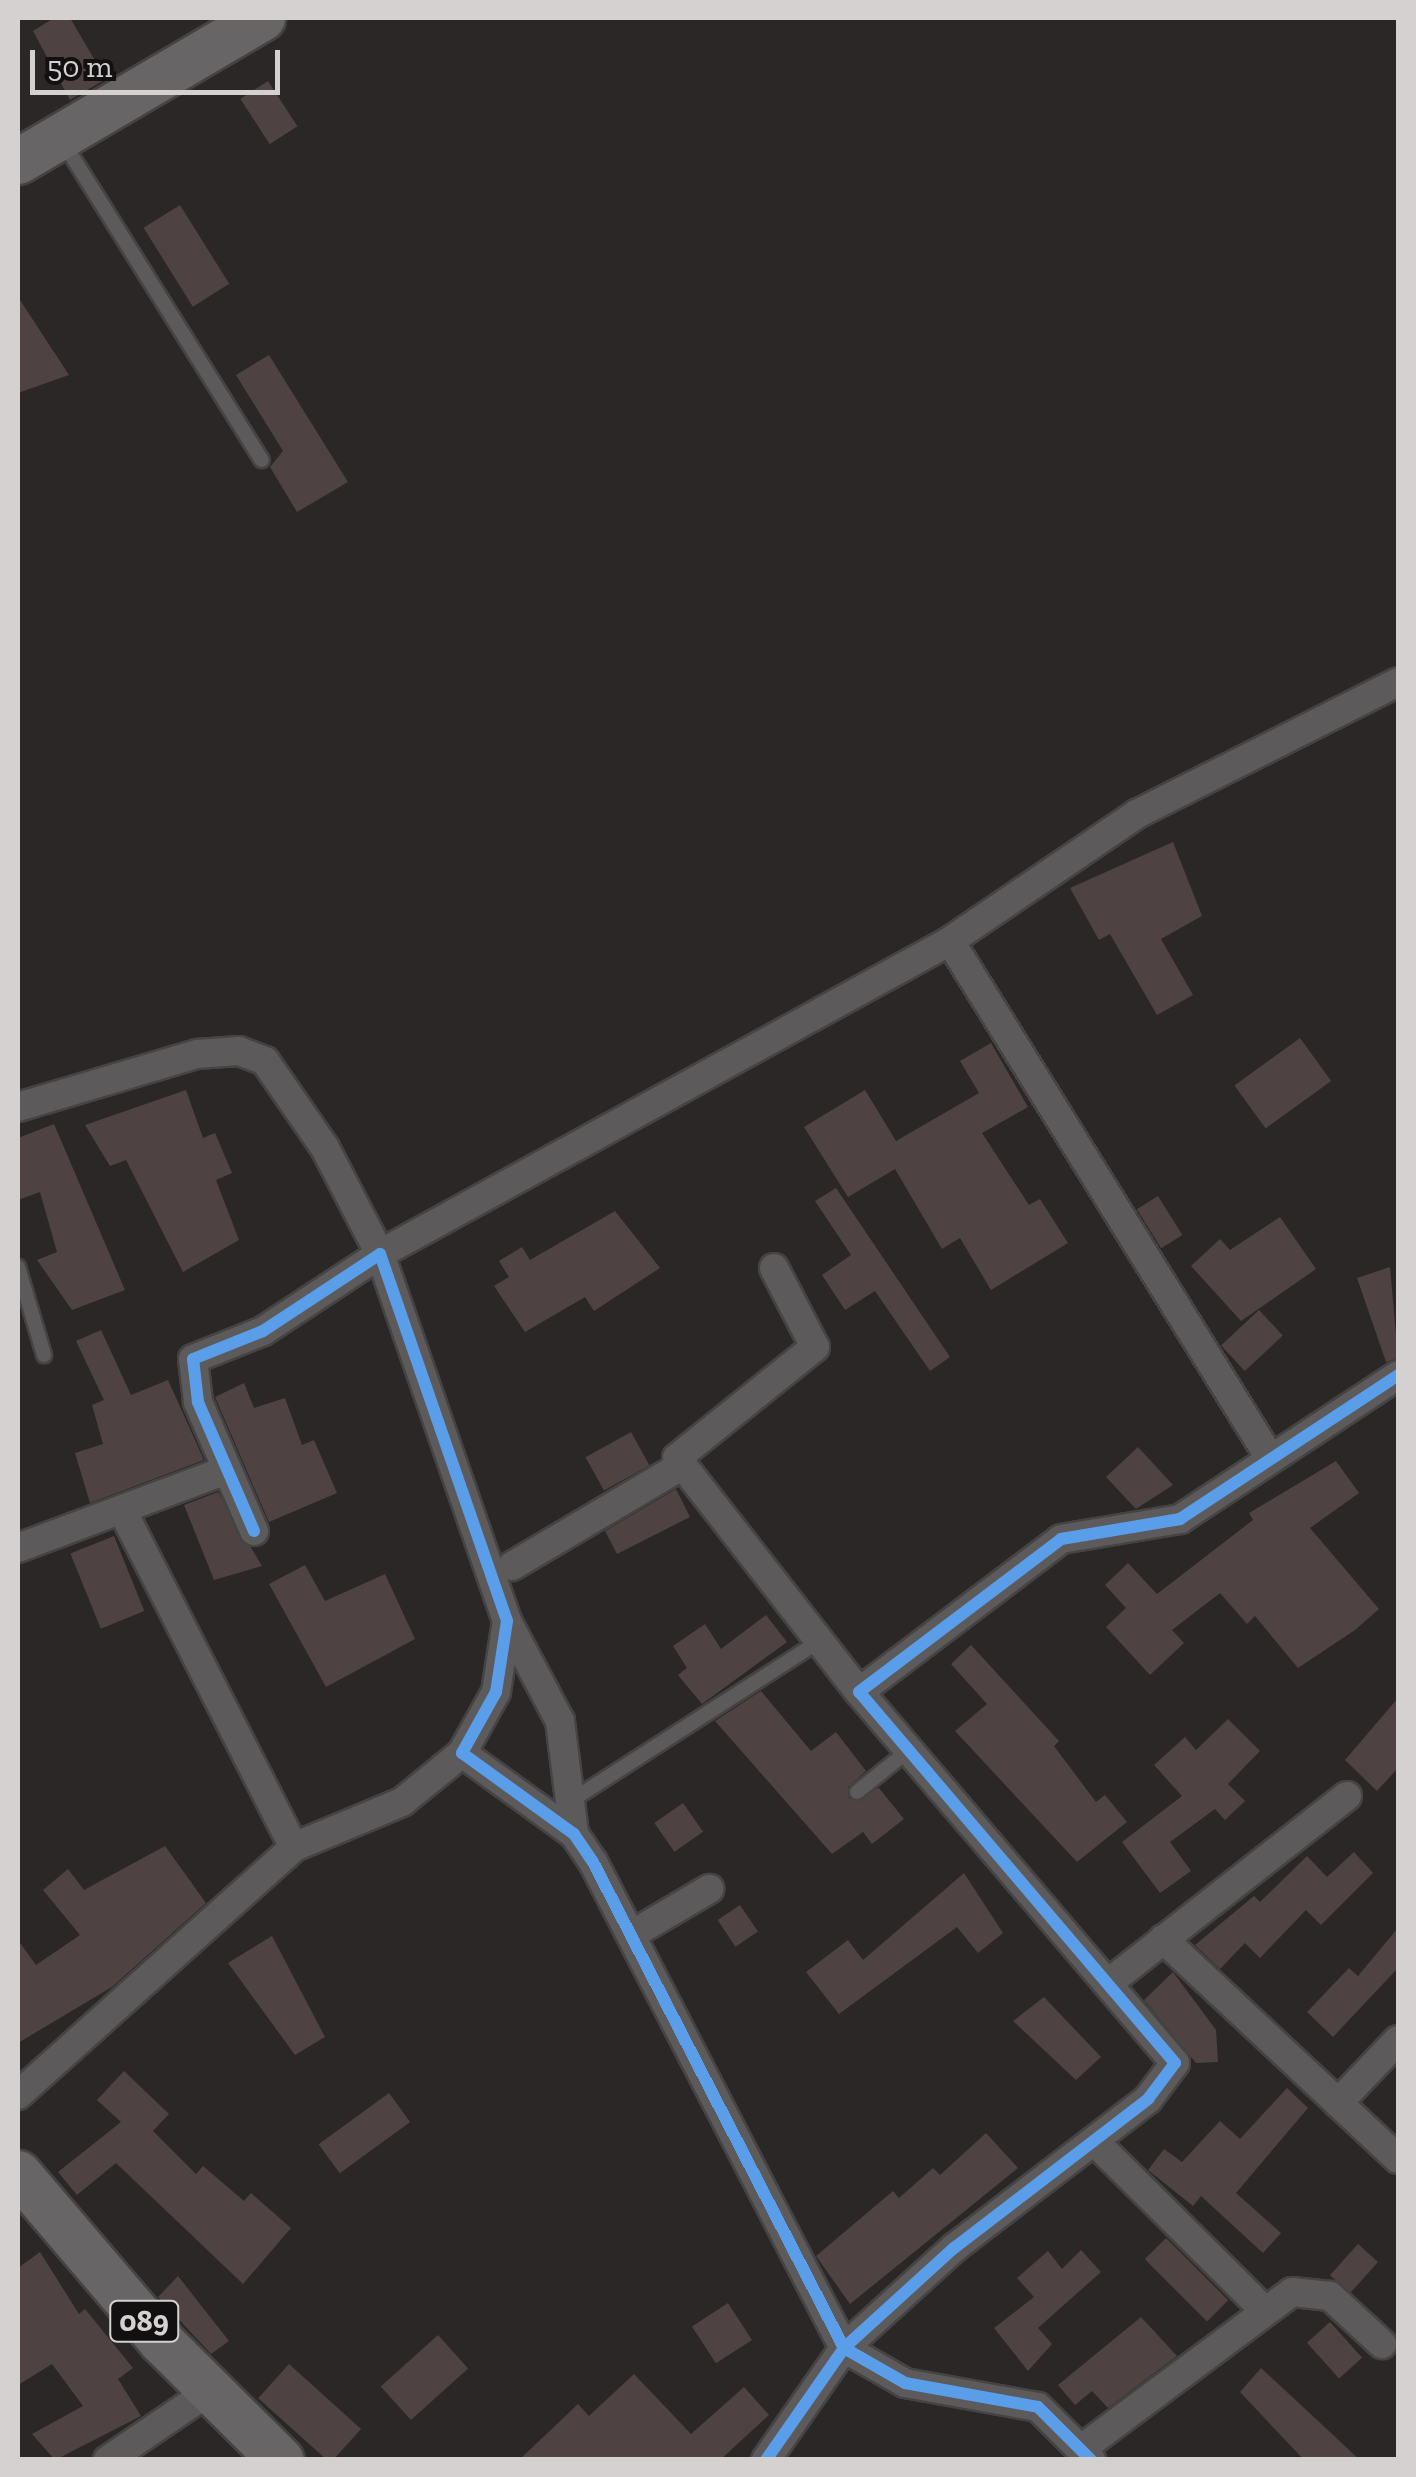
<!DOCTYPE html>
<html>
<head>
<meta charset="utf-8">
<style>
	body { margin:0 }
	#map { position:relative; width:1416px; height:2477px; overflow:hidden; background:#2b2727; font-family:"Zilla Slab",serif }
	div>[style] { position:absolute }
	[style*='--x'] { left:calc(var(--x)*1px); top:calc(var(--y)*1px); width:calc(var(--w)*1px); rotate:calc(var(--a)*1deg) }
	.building>* { inset:0; background:#4e4243; transform-origin:0 0 }
	.roads { filter:drop-shadow(2px 0 #454343) drop-shadow(-2px 0 #454343) drop-shadow(0 2px #454343) drop-shadow(0 -2px #454343) }
	.lane>* { height:14px; margin:-7px; padding:0 7px; transform-origin:7px; border-radius:7px; background:#5c5a5a }
	.street>* { height:28px; margin:-14px; padding:0 14px; transform-origin:14px; border-radius:14px; background:#5c5a5a }
	.primary>* { height:45px; margin:-22.5px; padding:0 22.5px; transform-origin:22.5px; border-radius:22.5px; background:#676565 }
	.cycleway>* { height:12px; margin:-6px; padding:0 6px; transform-origin:6px; border-radius:6px; background:#5a9eea }
	span { translate:-50% -50%; white-space:nowrap; text-align:center; line-height:1.15; -webkit-text-stroke:9px #121010; paint-order:stroke }
	.shield-label span { padding:2px 8px; background:#121010; border:2px solid; border-radius:8px; -webkit-text-stroke-width:0 }
	.shield-label { font-size:30px; color:#d5d1d1; font-weight:700 }
	.frame { position:absolute; inset:0; border:20px solid #d5d1d1; pointer-events:none }
	.scale { position:absolute; left:30px; top:50px; width:250px; height:45px; box-sizing:border-box; border:5px solid #d5d1d1; border-top:0; padding-left:12px; font-size:30px; line-height:35px; white-space:nowrap; color:#d5d1d1; -webkit-text-stroke:8px #121010; paint-order:stroke }
</style>
</head>
<body>
<div id="map">
	<div class="building">
		<i style="clip-path:polygon(54px 18px,70px 18px,106px 79px,70px 100px,33px 31px)"></i>
		<i style="left:268px;top:81px;width:54px;height:33px;rotate:57deg"></i>
		<i style="left:180px;top:205px;width:93px;height:43px;rotate:58deg"></i>
		<i style="clip-path:polygon(18px 297px,69px 375px,18px 393px)"></i>
		<i style="clip-path:polygon(269px 355px,348px 482px,297px 512px,270px 467px,283px 451px,236px 375px)"></i>
		<i style="clip-path:polygon(1173px 842px,1202px 916px,1161px 939px,1193px 995px,1157px 1015px,1110px 934px,1099px 940px,1070px 888px)"></i>
		<i style="left:1300px;top:1038px;width:53px;height:81px;rotate:54deg"></i>
		<i style="clip-path:polygon(991px 1043px,1028px 1107px,982px 1133px,1029px 1205px,1040px 1199px,1068px 1243px,991px 1290px,960px 1238px,942px 1249px,895px 1169px,848px 1197px,804px 1127px,865px 1090px,896px 1141px,979px 1093px,960px 1061px)"></i>
		<i style="clip-path:polygon(186px 1090px,203px 1138px,215px 1133px,232px 1173px,216px 1180px,239px 1240px,183px 1272px,126px 1160px,110px 1166px,85px 1125px)"></i>
		<i style="clip-path:polygon(54px 1124px,125px 1290px,72px 1310px,37px 1260px,57px 1252px,40px 1192px,18px 1200px,18px 1138px)"></i>
		<i style="clip-path:polygon(836px 1188px,950px 1357px,930px 1371px,875px 1291px,845px 1310px,822px 1275px,851px 1255px,815px 1201px)"></i>
		<i style="left:1158px;top:1196px;width:46px;height:25px;rotate:58deg"></i>
		<i style="clip-path:polygon(615px 1211px,660px 1268px,594px 1311px,585px 1297px,525px 1332px,494px 1286px,509px 1277px,499px 1261px,522px 1247px,530px 1260px)"></i>
		<i style="clip-path:polygon(1280px 1217px,1316px 1269px,1241px 1321px,1191px 1266px,1220px 1239px,1230px 1250px)"></i>
		<i style="clip-path:polygon(1390px 1267px,1398px 1358px,1386px 1362px,1357px 1278px)"></i>
		<i style="left:1259px;top:1310px;width:35px;height:52px;rotate:47deg"></i>
		<i style="clip-path:polygon(101px 1330px,131px 1395px,168px 1380px,204px 1460px,90px 1503px,75px 1453px,103px 1444px,92px 1405px,104px 1400px,76px 1341px)"></i>
		<i style="clip-path:polygon(244px 1383px,254px 1408px,285px 1398px,302px 1445px,314px 1440px,337px 1493px,269px 1522px,215px 1397px)"></i>
		<i style="left:631px;top:1432px;width:38px;height:52px;rotate:61deg"></i>
		<i style="clip-path:polygon(1138px 1447px,1173px 1485px,1136px 1509px,1106px 1477px)"></i>
		<i style="clip-path:polygon(1336px 1461px,1359px 1493px,1310px 1528px,1379px 1609px,1355px 1630px,1298px 1668px,1255px 1616px,1247px 1624px,1220px 1593px,1172px 1630px,1184px 1643px,1150px 1675px,1106px 1627px,1126px 1608px,1105px 1585px,1128px 1563px,1157px 1594px,1253px 1520px,1249px 1513px)"></i>
		<i style="clip-path:polygon(676px 1489px,690px 1517px,617px 1554px,605px 1531px)"></i>
		<i style="clip-path:polygon(218px 1492px,262px 1566px,214px 1580px,184px 1505px)"></i>
		<i style="left:114px;top:1536px;width:81px;height:47px;rotate:68deg"></i>
		<i style="clip-path:polygon(305px 1565px,325px 1601px,385px 1574px,415px 1639px,326px 1687px,269px 1584px)"></i>
		<i style="clip-path:polygon(766px 1615px,787px 1642px,702px 1704px,678px 1675px,687px 1668px,673px 1646px,705px 1624px,721px 1649px)"></i>
		<i style="clip-path:polygon(971px 1645px,1059px 1741px,1054px 1746px,1096px 1802px,1105px 1795px,1127px 1822px,1077px 1862px,955px 1731px,987px 1704px,951px 1664px)"></i>
		<i style="clip-path:polygon(761px 1691px,811px 1751px,836px 1732px,866px 1771px,848px 1787px,849px 1799px,879px 1788px,904px 1819px,872px 1844px,863px 1832px,832px 1854px,715px 1721px)"></i>
		<i style="clip-path:polygon(1398px 1698px,1398px 1768px,1377px 1791px,1345px 1760px)"></i>
		<i style="clip-path:polygon(1228px 1719px,1260px 1751px,1228px 1784px,1245px 1801px,1225px 1820px,1215px 1809px,1170px 1842px,1191px 1871px,1160px 1893px,1122px 1842px,1182px 1796px,1154px 1765px,1185px 1737px,1196px 1750px)"></i>
		<i style="left:683px;top:1803px;width:35px;height:35px;rotate:55deg"></i>
		<i style="clip-path:polygon(165px 1846px,206px 1903px,112px 1987px,18px 2043px,18px 1940px,36px 1965px,80px 1935px,43px 1890px,68px 1869px,84px 1890px)"></i>
		<i style="clip-path:polygon(1354px 1852px,1373px 1873px,1321px 1925px,1306px 1910px,1260px 1958px,1245px 1943px,1220px 1969px,1195px 1945px,1254px 1896px,1260px 1902px,1307px 1856px,1327px 1877px)"></i>
		<i style="clip-path:polygon(964px 1873px,1003px 1933px,978px 1953px,957px 1927px,839px 2014px,806px 1972px,848px 1940px,863px 1960px)"></i>
		<i style="left:740px;top:1905px;width:32px;height:27px;rotate:56deg"></i>
		<i style="clip-path:polygon(1398px 1928px,1398px 1968px,1333px 2037px,1307px 2012px,1349px 1968px,1358px 1976px)"></i>
		<i style="clip-path:polygon(272px 1936px,325px 2037px,295px 2055px,228px 1963px)"></i>
		<i style="clip-path:polygon(1173px 1972px,1216px 2030px,1218px 2062px,1196px 2063px,1144px 2000px)"></i>
		<i style="clip-path:polygon(1044px 1997px,1101px 2057px,1076px 2080px,1013px 2021px)"></i>
		<i style="clip-path:polygon(124px 2071px,169px 2114px,153px 2131px,196px 2174px,203px 2166px,244px 2201px,251px 2193px,291px 2228px,243px 2284px,116px 2163px,77px 2195px,58px 2172px,121px 2122px,97px 2100px)"></i>
		<i style="clip-path:polygon(1287px 2088px,1308px 2108px,1236px 2193px,1281px 2233px,1263px 2253px,1201px 2196px,1193px 2206px,1148px 2170px,1164px 2149px,1182px 2162px,1220px 2121px,1240px 2139px)"></i>
		<i style="left:389px;top:2093px;width:36px;height:87px;rotate:54deg"></i>
		<i style="clip-path:polygon(986px 2133px,1018px 2168px,850px 2304px,816px 2256px,893px 2191px,899px 2198px,933px 2168px,940px 2175px)"></i>
		<i style="left:1166px;top:2238px;width:88px;height:30px;rotate:45deg"></i>
		<i style="left:1358px;top:2244px;width:27px;height:42px;rotate:42deg"></i>
		<i style="clip-path:polygon(1081px 2250px,1101px 2272px,1038px 2328px,1052px 2344px,1028px 2371px,994px 2328px,1034px 2297px,1017px 2278px,1048px 2251px,1062px 2269px)"></i>
		<i style="clip-path:polygon(40px 2252px,79px 2314px,85px 2309px,133px 2368px,118px 2379px,141px 2416px,55px 2460px,32px 2434px,83px 2406px,52px 2364px,18px 2385px,18px 2268px)"></i>
		<i style="clip-path:polygon(178px 2276px,229px 2341px,211px 2354px,158px 2297px)"></i>
		<i style="left:728px;top:2303px;width:44px;height:43px;rotate:57deg"></i>
		<i style="clip-path:polygon(1141px 2317px,1177px 2356px,1108px 2408px,1092px 2391px,1075px 2405px,1058px 2385px)"></i>
		<i style="left:1330px;top:2322px;width:48px;height:31px;rotate:48deg"></i>
		<i style="left:438px;top:2335px;width:45px;height:77px;rotate:48deg"></i>
		<i style="left:289px;top:2364px;width:97px;height:46px;rotate:42deg"></i>
		<i style="clip-path:polygon(1261px 2368px,1360px 2460px,1304px 2460px,1240px 2392px)"></i>
		<i style="clip-path:polygon(634px 2374px,691px 2434px,744px 2387px,769px 2415px,720px 2460px,519px 2460px,578px 2404px,589px 2416px)"></i>
	</div>
	<div class="roads">
		<div class="lane">
			<i style="--x:63;--y:142;--w:375;--a:58"></i>
			<i style="--x:18;--y:1267;--w:92;--a:73.5"></i>
			<i style="--x:857;--y:1792;--w:67;--a:-38.9"></i>
			<i style="--x:572;--y:1800;--w:292;--a:-32.7"></i>
		</div>
		<div class="street">
			<i style="--x:950;--y:941;--w:608;--a:58.24"></i>
			<i style="--x:18;--y:1107;--w:187;--a:-16.5"></i>
			<i style="--x:197;--y:1054;--w:42;--a:-4.1"></i>
			<i style="--x:239;--y:1051;--w:28;--a:21"></i>
			<i style="--x:265;--y:1061;--w:106;--a:55.4"></i>
			<i style="--x:325;--y:1148;--w:119;--a:62.6"></i>
			<i style="--x:380;--y:1254;--w:650;--a:-28.77"></i>
			<i style="--x:950;--y:941;--w:226;--a:-34.2"></i>
			<i style="--x:1137;--y:814;--w:292;--a:-26.8"></i>
			<i style="--x:774;--y:1268;--w:89;--a:62.6"></i>
			<i style="--x:815;--y:1347;--w:177;--a:141.2"></i>
			<i style="--x:677;--y:1458;--w:296;--a:52.1"></i>
			<i style="--x:123;--y:1512;--w:376;--a:63"></i>
			<i style="--x:254;--y:1531;--w:141;--a:-113.5"></i>
			<i style="--x:198;--y:1402;--w:43;--a:-96.6"></i>
			<i style="--x:193;--y:1359;--w:75;--a:-21.8"></i>
			<i style="--x:263;--y:1331;--w:140;--a:-33.3"></i>
			<i style="--x:380;--y:1254;--w:388;--a:70.9"></i>
			<i style="--x:507;--y:1621;--w:72;--a:98.8"></i>
			<i style="--x:496;--y:1692;--w:70;--a:119.1"></i>
			<i style="--x:462;--y:1753;--w:138;--a:35.9"></i>
			<i style="--x:574;--y:1834;--w:34;--a:56"></i>
			<i style="--x:593;--y:1862;--w:547;--a:62.69"></i>
			<i style="--x:844;--y:2348;--w:70;--a:29.8"></i>
			<i style="--x:905;--y:2383;--w:135;--a:10.2"></i>
			<i style="--x:1038;--y:2407;--w:75;--a:45"></i>
			<i style="--x:18;--y:1548;--w:223;--a:-20.5"></i>
			<i style="--x:512;--y:1566;--w:196;--a:-30.6"></i>
			<i style="--x:507;--y:1621;--w:113;--a:62.1"></i>
			<i style="--x:560;--y:1721;--w:114;--a:82.9"></i>
			<i style="--x:631;--y:1935;--w:91;--a:-30.5"></i>
			<i style="--x:1163;--y:1939;--w:322;--a:43.1"></i>
			<i style="--x:1111;--y:1981;--w:300;--a:-38.1"></i>
			<i style="--x:18;--y:2095;--w:371;--a:-41.9"></i>
			<i style="--x:294;--y:1847;--w:117;--a:-22.6"></i>
			<i style="--x:402;--y:1802;--w:77;--a:-39.2"></i>
			<i style="--x:1338;--y:2103;--w:87;--a:-46.4"></i>
			<i style="--x:1095;--y:2142;--w:234;--a:44.8"></i>
			<i style="--x:1084;--y:2447;--w:259;--a:-36.7"></i>
			<i style="--x:1292;--y:2292;--w:38;--a:6"></i>
			<i style="--x:1330;--y:2296;--w:71;--a:42.7"></i>
			<i style="--x:108;--y:2460;--w:125;--a:-34.2"></i>
			<i style="--x:766;--y:2460;--w:136;--a:-55.1"></i>
			<i style="--x:844;--y:2348;--w:149;--a:-42.3"></i>
			<i style="--x:954;--y:2248;--w:245;--a:-37.5"></i>
			<i style="--x:1148;--y:2099;--w:45;--a:-53.1"></i>
			<i style="--x:1175;--y:2063;--w:487;--a:-130.4"></i>
			<i style="--x:859;--y:1692;--w:253;--a:-37.1"></i>
			<i style="--x:1061;--y:1539;--w:121;--a:-9.5"></i>
			<i style="--x:1180;--y:1519;--w:261;--a:-33.4"></i>
		</div>
		<div class="primary">
			<i style="--x:18;--y:161;--w:283;--a:-30.4"></i>
			<i style="--x:18;--y:2173;--w:221;--a:49.6"></i>
			<i style="--x:161;--y:2341;--w:169;--a:44.8"></i>
		</div>
	</div>
	<div class="cycleway">
		<i style="--x:254;--y:1531;--w:141;--a:-113.5"></i>
		<i style="--x:198;--y:1402;--w:43;--a:-96.6"></i>
		<i style="--x:193;--y:1359;--w:75;--a:-21.8"></i>
		<i style="--x:263;--y:1331;--w:140;--a:-33.3"></i>
		<i style="--x:380;--y:1254;--w:388;--a:70.9"></i>
		<i style="--x:507;--y:1621;--w:72;--a:98.8"></i>
		<i style="--x:496;--y:1692;--w:70;--a:119.1"></i>
		<i style="--x:462;--y:1753;--w:138;--a:35.9"></i>
		<i style="--x:574;--y:1834;--w:34;--a:56"></i>
		<i style="--x:593;--y:1862;--w:547;--a:62.69"></i>
		<i style="--x:844;--y:2348;--w:70;--a:29.8"></i>
		<i style="--x:905;--y:2383;--w:135;--a:10.2"></i>
		<i style="--x:1038;--y:2407;--w:75;--a:45"></i>
		<i style="--x:766;--y:2460;--w:136;--a:-55.1"></i>
		<i style="--x:844;--y:2348;--w:149;--a:-42.3"></i>
		<i style="--x:954;--y:2248;--w:245;--a:-37.5"></i>
		<i style="--x:1148;--y:2099;--w:45;--a:-53.1"></i>
		<i style="--x:1175;--y:2063;--w:487;--a:-130.4"></i>
		<i style="--x:859;--y:1692;--w:253;--a:-37.1"></i>
		<i style="--x:1061;--y:1539;--w:121;--a:-9.5"></i>
		<i style="--x:1180;--y:1519;--w:261;--a:-33.4"></i>
	</div>
	<div class="shield-label">
		<span style="left:144px;top:2321px">089</span>
	</div>
	<div class="frame"></div>
	<div class="scale">50 m</div>
</div>
</body>
</html>
